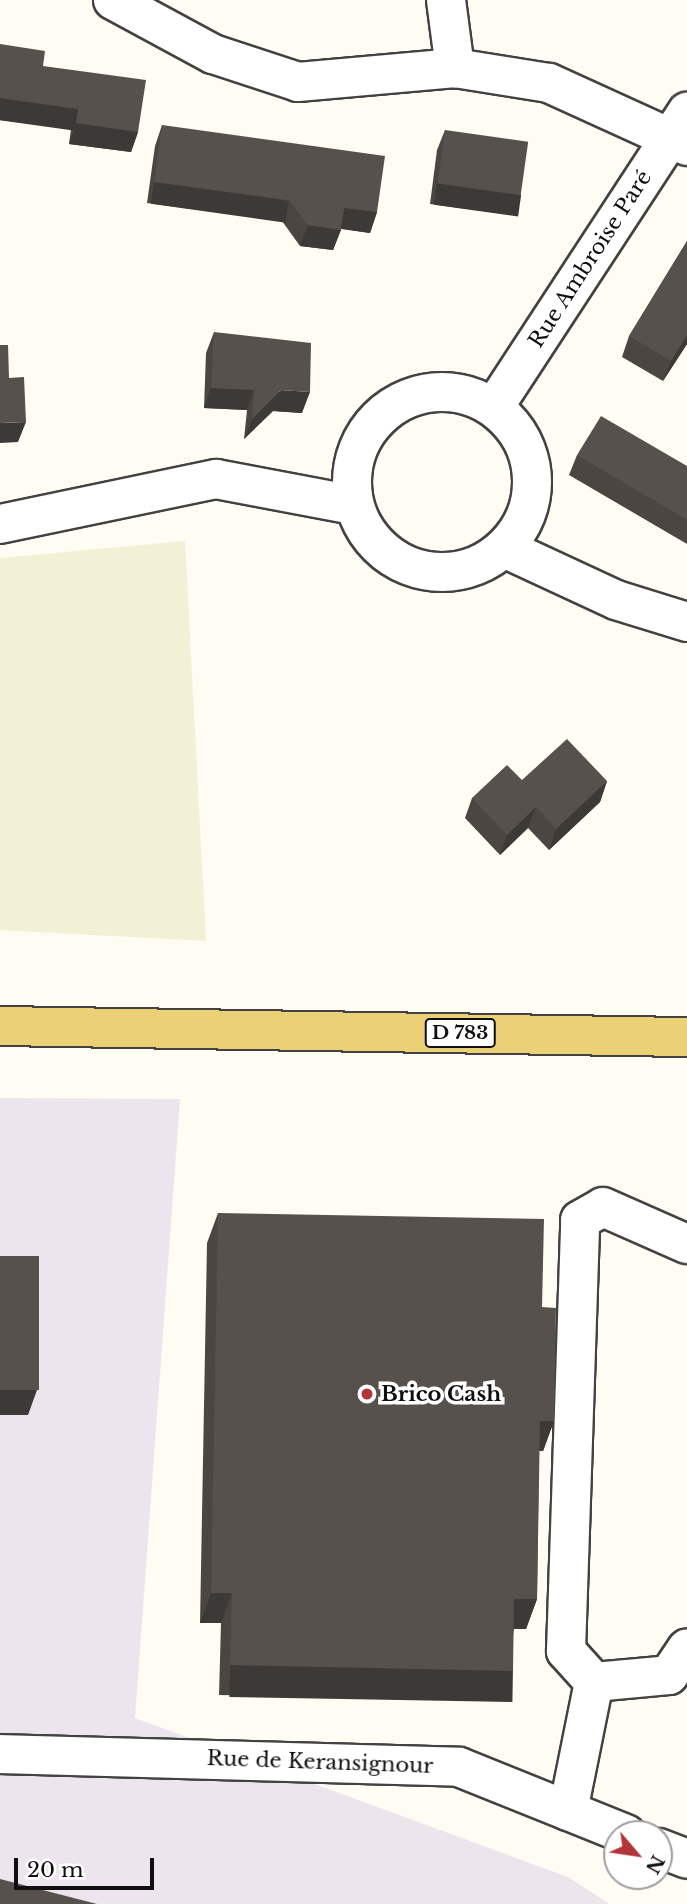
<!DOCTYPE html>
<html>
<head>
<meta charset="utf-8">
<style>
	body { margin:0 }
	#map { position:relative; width:687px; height:1904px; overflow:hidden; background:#fefcf3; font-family:"Libre Baskerville",serif }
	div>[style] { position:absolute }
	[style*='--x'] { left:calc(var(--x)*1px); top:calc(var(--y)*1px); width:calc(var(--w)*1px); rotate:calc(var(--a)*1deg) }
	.industrial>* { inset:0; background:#ece5ed }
	.farmland>* { inset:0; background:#f2f0d5 }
	.roads { filter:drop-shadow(2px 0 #424242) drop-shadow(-2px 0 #424242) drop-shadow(0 2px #424242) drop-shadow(0 -2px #424242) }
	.minor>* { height:38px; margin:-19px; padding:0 19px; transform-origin:19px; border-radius:19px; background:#fff }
	.minor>.ring { margin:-19px; padding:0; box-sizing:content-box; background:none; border:38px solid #fff; border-radius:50% }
	.major>* { height:38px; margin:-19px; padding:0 19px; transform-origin:19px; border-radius:19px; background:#ebd076 }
	.wall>* { inset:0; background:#4b4642 }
	.shaded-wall>* { inset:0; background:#3d3936; transform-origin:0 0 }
	.building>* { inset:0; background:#57514d; transform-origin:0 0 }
	.dots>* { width:19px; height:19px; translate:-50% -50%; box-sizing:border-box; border:4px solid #fff; border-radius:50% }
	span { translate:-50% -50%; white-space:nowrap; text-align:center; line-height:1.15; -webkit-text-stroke:7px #fff; paint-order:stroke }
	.shield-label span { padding:2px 5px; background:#fff; border:2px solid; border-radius:5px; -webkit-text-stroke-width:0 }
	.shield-label { font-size:19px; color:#0f0f0f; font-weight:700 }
	.street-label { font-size:21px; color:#0f0f0f }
	.poi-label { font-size:21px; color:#0f0f0f; font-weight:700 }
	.left { translate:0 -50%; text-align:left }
	.north { position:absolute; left:603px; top:1820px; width:70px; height:70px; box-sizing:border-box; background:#fff; border:2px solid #9f9f9f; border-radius:50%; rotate:119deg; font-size:19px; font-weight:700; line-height:28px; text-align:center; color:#0f0f0f }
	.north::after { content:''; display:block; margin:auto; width:24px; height:32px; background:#b23539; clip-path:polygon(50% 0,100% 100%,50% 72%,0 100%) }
	.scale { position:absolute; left:14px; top:1858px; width:140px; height:32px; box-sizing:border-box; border:4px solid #0f0f0f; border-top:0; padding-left:9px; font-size:21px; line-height:24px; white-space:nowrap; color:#0f0f0f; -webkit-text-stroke:5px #fff; paint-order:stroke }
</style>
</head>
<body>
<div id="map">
	<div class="industrial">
		<i style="clip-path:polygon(0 1098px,180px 1099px,135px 1718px,568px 1877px,609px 1904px,0 1904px)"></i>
	</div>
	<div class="farmland">
		<i style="clip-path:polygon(185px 541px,206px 941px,0 930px,0 558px)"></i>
	</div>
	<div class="roads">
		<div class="minor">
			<i style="--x:113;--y:0;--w:114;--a:28.4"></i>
			<i style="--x:213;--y:54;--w:89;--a:18.2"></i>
			<i style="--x:298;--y:82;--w:158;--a:-5.1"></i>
			<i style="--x:455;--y:68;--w:95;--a:9.1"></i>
			<i style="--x:549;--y:83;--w:152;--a:24.5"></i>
			<i style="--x:446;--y:0;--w:69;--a:82.5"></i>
			<i class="ring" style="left:352px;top:392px;width:142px;height:142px"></i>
			<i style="--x:494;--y:407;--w:353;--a:-56.8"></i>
			<i style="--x:0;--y:524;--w:221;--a:-11.8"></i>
			<i style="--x:216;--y:479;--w:140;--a:10.7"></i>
			<i style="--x:504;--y:548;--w:123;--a:24.9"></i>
			<i style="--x:616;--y:600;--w:74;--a:17.2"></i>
			<i style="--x:594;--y:1682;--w:42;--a:-132.1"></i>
			<i style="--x:566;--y:1651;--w:431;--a:-88.1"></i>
			<i style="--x:580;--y:1220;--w:26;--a:-29"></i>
			<i style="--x:603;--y:1207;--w:92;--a:23.8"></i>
			<i style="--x:594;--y:1682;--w:75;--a:-5.3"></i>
			<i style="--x:669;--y:1675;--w:32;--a:-56"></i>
			<i style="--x:0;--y:1754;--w:459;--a:1.6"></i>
			<i style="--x:459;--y:1767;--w:180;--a:21.9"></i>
			<i style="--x:568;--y:1811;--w:132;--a:-78.6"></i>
			<i style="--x:659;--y:1848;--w:30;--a:21"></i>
		</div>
		<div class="major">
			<i style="--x:0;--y:1026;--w:687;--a:0.92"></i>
		</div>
	</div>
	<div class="wall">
		<i style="clip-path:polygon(0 44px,43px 66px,138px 132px,131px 152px,69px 144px,71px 129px,0 120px)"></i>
		<i style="clip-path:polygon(162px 125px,377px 212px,370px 233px,341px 229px,333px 250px,300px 246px,282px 221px,147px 203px,155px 146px)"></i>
		<i style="clip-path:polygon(445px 130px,521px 195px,514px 215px,430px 204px,437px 150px)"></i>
		<i style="clip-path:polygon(687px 241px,687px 344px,663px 381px,622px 357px,629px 336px)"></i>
		<i style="clip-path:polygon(214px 332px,302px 413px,273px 411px,244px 439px,247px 410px,204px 408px,206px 353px)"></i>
		<i style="clip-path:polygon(577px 455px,687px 466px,687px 544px,569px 475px)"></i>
		<i style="clip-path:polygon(522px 780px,607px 781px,600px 802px,549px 850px,528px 828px,500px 855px,465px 818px,472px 798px)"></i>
		<i style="clip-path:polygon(218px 1213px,542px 1307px,554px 1421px,543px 1451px,539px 1451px,537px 1599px,526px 1629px,514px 1629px,502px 1701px,219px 1695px,221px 1623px,200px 1623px,207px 1243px)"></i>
	</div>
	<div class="shaded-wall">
		<i style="left:0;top:98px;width:79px;height:22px;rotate:8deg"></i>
		<i style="clip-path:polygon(76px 123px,138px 132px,131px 152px,69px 144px)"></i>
		<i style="left:154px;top:182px;width:136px;height:22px;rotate:8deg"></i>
		<i style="left:437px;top:183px;width:85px;height:22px;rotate:8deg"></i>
		<i style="clip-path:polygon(344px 208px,377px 212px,370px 233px,337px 228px)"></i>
		<i style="clip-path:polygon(308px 225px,341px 230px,333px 250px,300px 246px)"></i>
		<i style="clip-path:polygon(687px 335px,687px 344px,663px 381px,671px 361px)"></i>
		<i style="clip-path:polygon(211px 388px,254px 390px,247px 410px,204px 408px)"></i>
		<i style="clip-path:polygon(281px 390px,310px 392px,302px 413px,273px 411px,244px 439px,252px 419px)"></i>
		<i style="clip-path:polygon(26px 422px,18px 442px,0 443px,0 423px)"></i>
		<i style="clip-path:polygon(607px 781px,600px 802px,549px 850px,556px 829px)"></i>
		<i style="clip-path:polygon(536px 807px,528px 828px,500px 855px,507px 835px)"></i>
		<i style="clip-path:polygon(0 1390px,37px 1390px,28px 1415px,0 1415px)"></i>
		<i style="clip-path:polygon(540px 1421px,554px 1421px,543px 1451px,529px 1451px)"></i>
		<i style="clip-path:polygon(211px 1593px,232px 1593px,221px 1623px,200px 1623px)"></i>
		<i style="clip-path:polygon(514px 1599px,537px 1599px,526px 1629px,504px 1628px)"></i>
		<i style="left:230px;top:1665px;width:283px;height:32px;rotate:1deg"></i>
	</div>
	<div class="building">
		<i style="clip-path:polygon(0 44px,45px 51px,43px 66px,146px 80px,138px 132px,76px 123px,78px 109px,0 98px)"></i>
		<i style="clip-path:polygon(162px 125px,385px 156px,377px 212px,344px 208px,341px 230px,308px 225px,289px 200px,154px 182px)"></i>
		<i style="left:445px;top:130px;width:84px;height:54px;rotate:8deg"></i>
		<i style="clip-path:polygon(687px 241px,687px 335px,671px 361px,629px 336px)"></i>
		<i style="clip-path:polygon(214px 332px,311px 343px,310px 392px,281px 390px,252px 419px,254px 390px,211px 388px)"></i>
		<i style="clip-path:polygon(0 345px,8px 345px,9px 378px,24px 377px,26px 422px,0 423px)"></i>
		<i style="clip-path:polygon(601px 416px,687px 466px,687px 520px,577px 455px)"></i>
		<i style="clip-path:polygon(567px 739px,607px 781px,556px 829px,536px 807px,507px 835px,472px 798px,507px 765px,522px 780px)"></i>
		<i style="clip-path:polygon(218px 1213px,544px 1219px,542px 1307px,556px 1308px,554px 1421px,540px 1421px,537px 1599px,514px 1599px,513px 1671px,230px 1665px,232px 1593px,211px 1593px)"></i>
		<i style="left:0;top:1256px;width:39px;height:134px"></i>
		<i style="clip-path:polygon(0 1879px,97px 1904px,0 1904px)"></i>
	</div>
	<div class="dots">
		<i style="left:367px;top:1394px;background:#b23539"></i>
	</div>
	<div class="shield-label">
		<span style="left:460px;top:1033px">D 783</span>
	</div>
	<div class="street-label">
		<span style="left:590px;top:259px;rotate:-57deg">Rue Ambroise Paré</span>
		<span style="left:320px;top:1762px;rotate:2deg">Rue de Keransignour</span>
	</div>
	<div class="poi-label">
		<span class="left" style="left:381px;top:1394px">Brico Cash</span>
	</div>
	<div class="north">N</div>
	<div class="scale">20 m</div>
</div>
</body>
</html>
